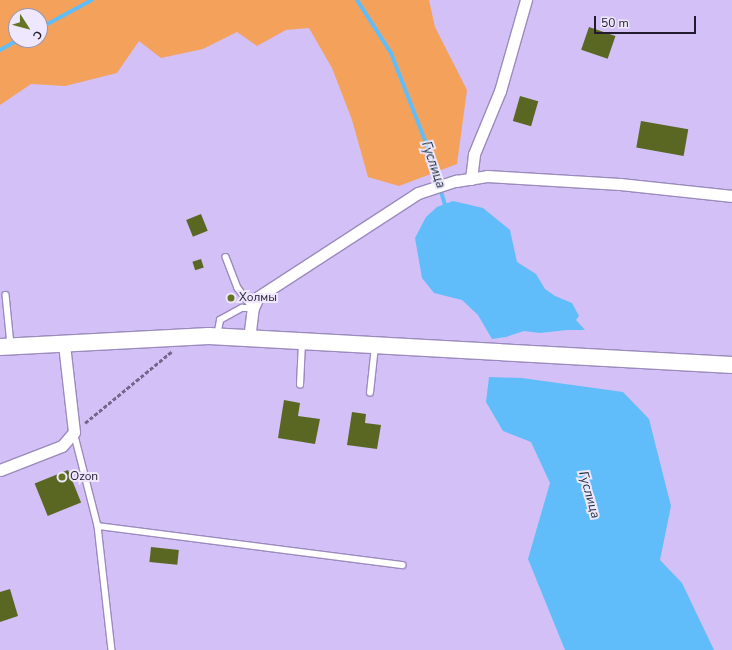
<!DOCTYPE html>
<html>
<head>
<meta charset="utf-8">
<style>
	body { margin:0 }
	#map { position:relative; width:732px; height:650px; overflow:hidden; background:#d2c0f6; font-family:"Nunito Sans",sans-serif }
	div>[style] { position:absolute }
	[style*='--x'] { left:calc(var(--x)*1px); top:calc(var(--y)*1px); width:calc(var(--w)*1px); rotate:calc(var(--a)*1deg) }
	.green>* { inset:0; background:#f4a25b }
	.water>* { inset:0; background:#61bdfa }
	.stream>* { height:4px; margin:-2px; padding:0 2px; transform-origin:2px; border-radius:2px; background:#61bdfa }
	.building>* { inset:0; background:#596723; transform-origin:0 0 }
	.path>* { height:2.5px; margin-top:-1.25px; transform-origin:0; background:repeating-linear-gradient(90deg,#726689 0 4px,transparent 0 6px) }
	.roads { filter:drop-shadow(1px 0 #9b8abd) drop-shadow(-1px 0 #9b8abd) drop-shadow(0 1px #9b8abd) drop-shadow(0 -1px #9b8abd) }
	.service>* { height:5.5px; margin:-2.75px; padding:0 2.75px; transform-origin:2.75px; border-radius:2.75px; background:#fff }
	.minor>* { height:11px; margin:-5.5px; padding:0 5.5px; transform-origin:5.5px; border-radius:5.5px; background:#fff }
	.secondary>* { height:16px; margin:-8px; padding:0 8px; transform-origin:8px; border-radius:8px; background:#fff }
	.dots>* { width:11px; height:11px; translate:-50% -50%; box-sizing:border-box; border:2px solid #eee7fd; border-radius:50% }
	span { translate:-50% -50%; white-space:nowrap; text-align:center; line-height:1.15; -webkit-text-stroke:4px #eee7fd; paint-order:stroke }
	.poi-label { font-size:12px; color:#221b2f }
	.left { translate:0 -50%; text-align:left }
	.water-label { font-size:13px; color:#192d3b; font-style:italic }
	.north { position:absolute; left:8px; top:8px; width:40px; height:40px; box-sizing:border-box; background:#eee7fd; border:1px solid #9c95ab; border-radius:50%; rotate:126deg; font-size:11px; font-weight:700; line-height:16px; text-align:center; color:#221b2f }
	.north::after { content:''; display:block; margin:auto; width:14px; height:18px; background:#647422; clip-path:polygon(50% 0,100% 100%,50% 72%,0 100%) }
	.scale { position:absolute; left:594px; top:16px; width:102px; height:18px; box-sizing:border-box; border:2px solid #221b2f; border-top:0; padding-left:5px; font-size:12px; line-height:14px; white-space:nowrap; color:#221b2f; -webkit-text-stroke:3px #eee7fd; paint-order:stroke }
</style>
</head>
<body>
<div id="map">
	<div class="green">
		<i style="clip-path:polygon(evenodd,0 0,429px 0,435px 27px,467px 90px,457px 164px,399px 186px,368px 177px,352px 120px,332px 68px,309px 28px,286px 30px,257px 46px,237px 32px,203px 49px,161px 58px,139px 41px,117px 73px,65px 86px,31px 84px,0 105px,0 0,16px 16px,40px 16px,40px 40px,16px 40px,16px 16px)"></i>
	</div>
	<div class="water">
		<i style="clip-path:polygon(453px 201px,483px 208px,510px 230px,517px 262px,536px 274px,545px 289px,555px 296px,572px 303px,579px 316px,576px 320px,585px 330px,567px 330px,540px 333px,524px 331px,506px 337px,492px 339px,478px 315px,462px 300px,434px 293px,422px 278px,415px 238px,426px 217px,437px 207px)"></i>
		<i style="clip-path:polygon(489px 377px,522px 378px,623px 392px,649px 419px,671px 506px,660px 560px,682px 583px,714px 650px,565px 650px,528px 559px,550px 483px,531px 442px,503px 431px,486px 402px)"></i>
	</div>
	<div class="stream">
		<i style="--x:357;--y:0;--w:63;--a:57.3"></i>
		<i style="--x:391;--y:53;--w:97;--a:68.7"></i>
		<i style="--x:426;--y:143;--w:68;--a:72.9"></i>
		<i style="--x:40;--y:28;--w:59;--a:-28.3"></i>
		<i style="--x:0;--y:50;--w:21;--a:-29"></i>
	</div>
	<div class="building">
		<i style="left:589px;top:27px;width:28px;height:24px;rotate:19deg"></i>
		<i style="left:520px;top:96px;width:19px;height:26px;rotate:16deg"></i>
		<i style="left:641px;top:121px;width:48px;height:27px;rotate:10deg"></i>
		<i style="left:201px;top:214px;width:18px;height:16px;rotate:68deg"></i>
		<i style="left:201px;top:259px;width:9px;height:9px;rotate:72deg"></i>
		<i style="clip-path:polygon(284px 400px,300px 403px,298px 416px,320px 419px,315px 444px,278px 438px)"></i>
		<i style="clip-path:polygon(352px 412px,366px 414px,365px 423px,381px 425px,377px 449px,347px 445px)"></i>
		<i style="left:68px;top:470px;width:35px;height:36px;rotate:68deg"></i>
		<i style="left:151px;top:547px;width:28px;height:15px;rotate:6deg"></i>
		<i style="clip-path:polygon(10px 589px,18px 616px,0 622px,0 592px)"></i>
	</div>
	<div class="path">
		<i style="--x:85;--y:423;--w:112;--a:-39.5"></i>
	</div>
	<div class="roads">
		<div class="service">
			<i style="--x:226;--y:257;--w:33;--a:69"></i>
			<i style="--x:238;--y:288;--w:25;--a:53"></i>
			<i style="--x:6;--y:295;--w:50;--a:84.3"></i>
			<i style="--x:217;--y:336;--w:16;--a:-79"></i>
			<i style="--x:220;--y:320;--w:25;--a:-29"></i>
			<i style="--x:242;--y:308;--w:11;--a:0"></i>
			<i style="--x:300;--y:385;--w:43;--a:-87.3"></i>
			<i style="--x:370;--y:393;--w:47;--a:-83.9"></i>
			<i style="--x:74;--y:432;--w:97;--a:75.7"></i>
			<i style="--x:98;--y:526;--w:125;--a:83.6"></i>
			<i style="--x:98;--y:526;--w:307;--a:7.3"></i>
		</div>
		<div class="minor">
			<i style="--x:471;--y:179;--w:25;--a:-83"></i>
			<i style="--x:474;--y:154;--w:68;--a:-67.6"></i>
			<i style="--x:500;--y:91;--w:95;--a:-74.1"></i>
			<i style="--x:249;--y:339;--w:31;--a:-83"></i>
			<i style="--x:253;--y:308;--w:12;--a:-66"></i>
			<i style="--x:258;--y:297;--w:191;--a:-33"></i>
			<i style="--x:418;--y:193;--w:40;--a:-18"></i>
			<i style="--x:456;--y:181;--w:31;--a:-9"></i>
			<i style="--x:487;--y:176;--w:133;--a:3.4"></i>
			<i style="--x:620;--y:184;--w:113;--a:6.1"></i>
			<i style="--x:0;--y:470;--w:66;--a:-21.2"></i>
			<i style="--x:62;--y:446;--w:18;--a:-49"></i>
			<i style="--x:74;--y:432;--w:89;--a:-96.5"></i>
		</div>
		<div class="secondary">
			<i style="--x:0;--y:347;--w:209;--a:-3"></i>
			<i style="--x:209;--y:336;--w:524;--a:3.17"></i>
		</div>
	</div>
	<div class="dots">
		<i style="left:231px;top:298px;background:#647422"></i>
		<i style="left:62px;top:477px;background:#647422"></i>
	</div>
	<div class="poi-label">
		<span class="left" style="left:239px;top:298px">Холмы</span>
		<span class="left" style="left:70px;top:477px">Ozon</span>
	</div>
	<div class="water-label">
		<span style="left:433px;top:165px;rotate:71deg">Гуслица</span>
		<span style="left:589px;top:495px;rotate:74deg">Гуслица</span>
	</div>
	<div class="north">С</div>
	<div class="scale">50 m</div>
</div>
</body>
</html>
